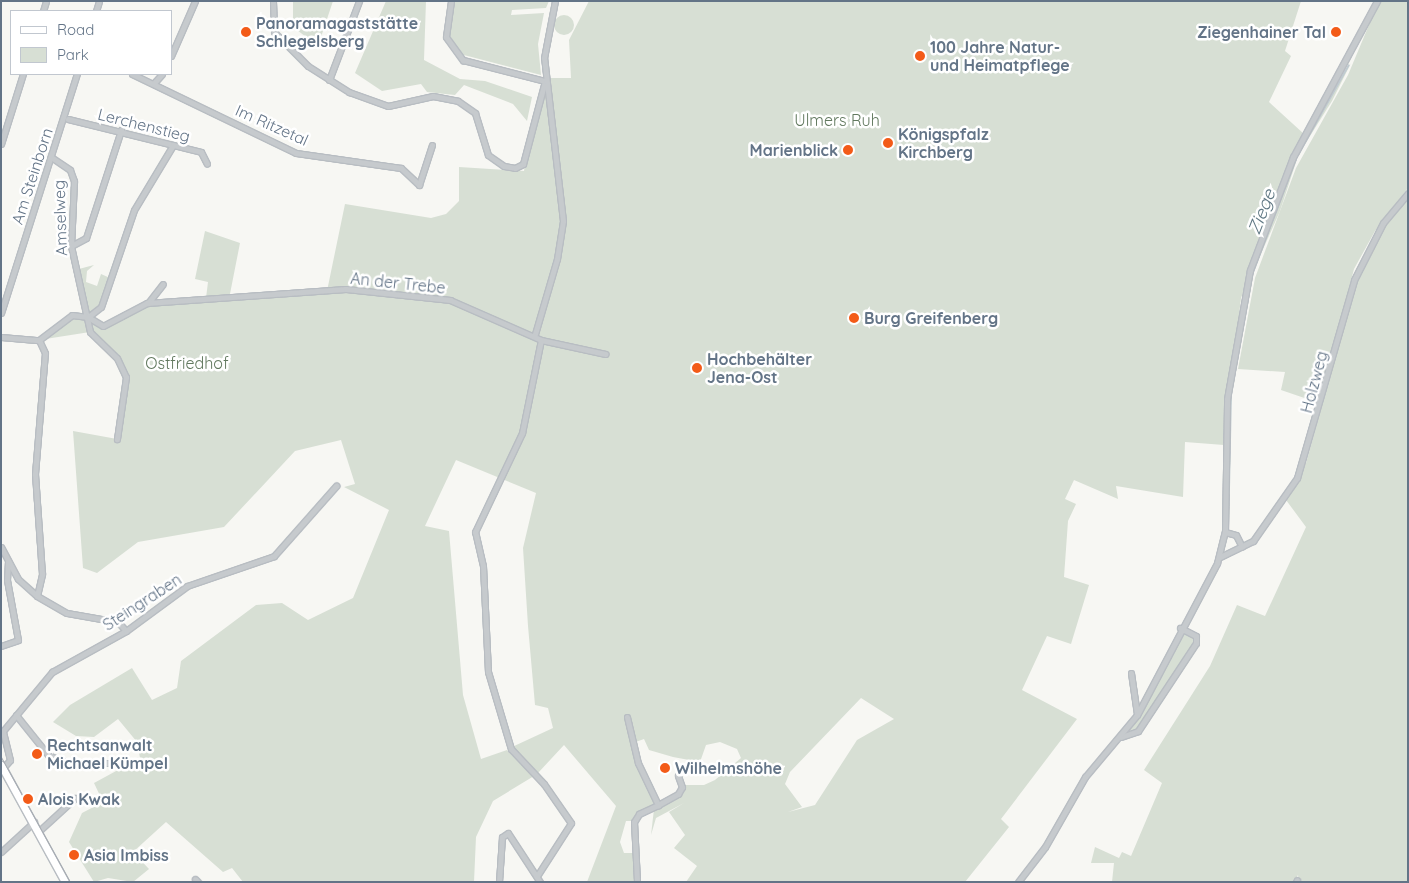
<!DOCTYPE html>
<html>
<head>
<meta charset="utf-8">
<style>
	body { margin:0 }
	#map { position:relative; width:1409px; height:883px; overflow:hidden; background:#f7f7f3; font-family:Quicksand,sans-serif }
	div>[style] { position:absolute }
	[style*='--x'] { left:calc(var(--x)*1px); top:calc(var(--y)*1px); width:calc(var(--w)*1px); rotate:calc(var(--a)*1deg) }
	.green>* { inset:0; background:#d7dfd4 }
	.round { border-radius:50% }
	.stream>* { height:2px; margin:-1px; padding:0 1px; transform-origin:1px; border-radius:1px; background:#c0cbd1 }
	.roads { filter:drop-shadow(1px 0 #b8bdc2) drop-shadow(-1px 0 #b8bdc2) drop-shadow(0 1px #b8bdc2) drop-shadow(0 -1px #b8bdc2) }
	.street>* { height:5px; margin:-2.5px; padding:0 2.5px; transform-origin:2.5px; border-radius:2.5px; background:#c6cacd }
	.secondary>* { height:7px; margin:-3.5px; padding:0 3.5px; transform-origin:3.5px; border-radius:3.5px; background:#fff }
	.tram>* { height:1px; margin:-0.5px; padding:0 0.5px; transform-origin:0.5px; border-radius:0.5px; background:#a6abb2 }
	.dots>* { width:14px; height:14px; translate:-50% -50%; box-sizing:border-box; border:2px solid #fff; border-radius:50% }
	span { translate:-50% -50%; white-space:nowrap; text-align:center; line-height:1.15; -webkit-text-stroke:5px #fff; paint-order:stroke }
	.poi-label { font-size:16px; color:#637487; font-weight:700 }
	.left { translate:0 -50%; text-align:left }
	.right { translate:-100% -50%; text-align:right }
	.park-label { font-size:16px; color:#62795f }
	.street-label { font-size:16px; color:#637487 }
	.water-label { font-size:18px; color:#5f7783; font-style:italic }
	.frame { position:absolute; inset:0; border:2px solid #637487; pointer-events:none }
	.legend { position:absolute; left:10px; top:10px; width:162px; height:65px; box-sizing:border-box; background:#fff; border:1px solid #c1c7cf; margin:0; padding:6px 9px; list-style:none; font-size:15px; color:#637487 }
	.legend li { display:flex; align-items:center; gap:10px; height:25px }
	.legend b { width:25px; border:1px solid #c1c7cf }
</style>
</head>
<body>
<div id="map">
	<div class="green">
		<i style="clip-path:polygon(293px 1px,333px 1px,318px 46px,293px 27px)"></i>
		<i style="clip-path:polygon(386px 1px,426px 1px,424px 60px,460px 79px,485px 81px,532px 97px,527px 121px,513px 104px,464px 85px,455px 95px,427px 92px,421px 84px,382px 91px,355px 73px)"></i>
		<i style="clip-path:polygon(455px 1px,549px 1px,546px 8px,512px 10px,511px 15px,544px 13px,538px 44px,541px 75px,460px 54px,449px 34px)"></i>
		<i style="clip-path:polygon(evenodd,589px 1px,1301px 1px,1285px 51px,1291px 56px,1269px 102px,1304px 134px,1241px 298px,1224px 445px,1185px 442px,1183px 497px,1116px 486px,1118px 499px,1074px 480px,1065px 499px,1076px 504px,1068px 521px,1064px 577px,1089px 585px,1071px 644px,1047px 636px,1022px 690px,1077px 719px,1001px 819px,1009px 827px,965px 882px,686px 882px,697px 866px,674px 848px,685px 835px,669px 812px,684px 803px,656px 818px,651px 835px,654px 809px,675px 799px,685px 785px,704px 785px,715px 780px,741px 758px,737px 749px,720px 742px,706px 745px,700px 762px,673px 757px,649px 750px,644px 739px,630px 744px,655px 803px,632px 821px,626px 821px,620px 842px,624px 853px,633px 853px,636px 882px,587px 882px,616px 806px,564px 745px,538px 773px,512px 747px,553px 728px,548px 708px,535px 705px,528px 626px,523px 548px,536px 493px,456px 460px,425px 526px,449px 531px,463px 695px,481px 759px,507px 750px,534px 776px,493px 801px,476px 837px,474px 882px,243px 882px,232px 868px,223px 872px,166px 822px,133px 852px,149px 869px,133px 882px,108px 878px,94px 882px,69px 842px,82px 813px,103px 802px,94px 783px,140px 758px,137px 742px,118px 719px,94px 737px,76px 736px,53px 722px,70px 705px,132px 668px,152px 700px,177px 688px,181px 661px,256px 605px,282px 603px,308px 620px,353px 598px,389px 510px,344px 487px,355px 484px,341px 440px,295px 451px,224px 527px,138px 542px,97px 573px,83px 568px,73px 431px,117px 439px,126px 377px,117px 358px,90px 332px,39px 340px,62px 319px,88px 316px,75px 270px,94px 265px,87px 271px,86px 282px,97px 286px,101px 274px,110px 278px,101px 307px,88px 317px,103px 326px,147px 303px,206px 298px,208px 282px,195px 279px,205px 231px,240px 243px,229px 299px,327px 291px,345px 204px,431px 218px,446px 214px,459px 201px,459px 167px,524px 171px,532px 121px,549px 78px,571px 78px,569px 40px,589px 1px,861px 698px,894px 719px,857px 740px,815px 805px,788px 812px,802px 807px,785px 784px,790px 772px,861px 698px)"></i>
		<i style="clip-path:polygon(1379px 1px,1408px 1px,1408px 188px,1375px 231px,1354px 269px,1319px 403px,1281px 390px,1285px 372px,1238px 369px,1255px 278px,1296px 168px,1348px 75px)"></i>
		<i class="round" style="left:554px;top:15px;width:20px;height:20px"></i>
		<i style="clip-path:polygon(1351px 63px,1332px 101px,1298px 155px,1302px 142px)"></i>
		<i style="clip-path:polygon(1297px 159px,1280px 211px,1251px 276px,1293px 163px)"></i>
		<i style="clip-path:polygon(1408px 196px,1408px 882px,1299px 882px,1298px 875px,1294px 882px,1112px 882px,1114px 863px,1091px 863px,1095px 847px,1119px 858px,1122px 852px,1131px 856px,1162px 783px,1144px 770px,1210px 666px,1237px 605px,1265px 616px,1306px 527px,1286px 500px,1306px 463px,1357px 280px,1379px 234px)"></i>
		<i style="clip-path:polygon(1182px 632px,1195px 640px,1137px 730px,1127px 735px)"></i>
	</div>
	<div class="stream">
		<i style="--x:1298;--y:155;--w:103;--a:-60.5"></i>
		<i style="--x:1252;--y:275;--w:124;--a:-69.2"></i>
		<i style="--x:1238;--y:351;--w:41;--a:-80.1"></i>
		<i style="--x:1229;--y:488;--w:94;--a:-88.8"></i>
		<i style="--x:1228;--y:512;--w:17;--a:-87"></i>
	</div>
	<div class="roads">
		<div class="street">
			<i style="--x:273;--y:1;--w:31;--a:88"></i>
			<i style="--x:274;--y:32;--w:48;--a:45"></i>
			<i style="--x:308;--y:66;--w:49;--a:32.4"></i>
			<i style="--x:349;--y:92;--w:41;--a:19.7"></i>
			<i style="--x:388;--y:106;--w:46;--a:-12.5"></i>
			<i style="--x:433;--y:96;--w:25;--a:11"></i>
			<i style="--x:458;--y:101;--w:21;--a:35"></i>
			<i style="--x:475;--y:113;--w:44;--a:72.8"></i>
			<i style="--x:488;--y:155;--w:19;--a:35"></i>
			<i style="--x:504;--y:166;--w:11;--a:10"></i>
			<i style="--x:515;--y:168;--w:9;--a:-27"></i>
			<i style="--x:523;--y:164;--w:86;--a:-75.2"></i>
			<i style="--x:451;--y:1;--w:36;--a:98"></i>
			<i style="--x:446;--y:37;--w:29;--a:54"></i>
			<i style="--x:463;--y:60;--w:85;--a:14.4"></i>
			<i style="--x:43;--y:11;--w:10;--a:-73"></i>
			<i style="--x:96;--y:11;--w:10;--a:-73"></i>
			<i style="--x:171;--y:56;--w:60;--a:-66.4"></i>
			<i style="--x:132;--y:74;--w:182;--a:25.7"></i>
			<i style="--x:296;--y:153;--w:106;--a:8.1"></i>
			<i style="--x:401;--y:168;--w:25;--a:43"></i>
			<i style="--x:419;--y:185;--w:42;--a:-72"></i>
			<i style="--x:329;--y:80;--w:85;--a:-69.2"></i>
			<i style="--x:154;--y:83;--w:12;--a:-48"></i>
			<i style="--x:68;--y:119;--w:137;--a:13.9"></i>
			<i style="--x:201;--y:152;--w:13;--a:63"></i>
			<i style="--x:1;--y:144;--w:73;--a:-72.6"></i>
			<i style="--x:51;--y:157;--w:23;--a:34"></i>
			<i style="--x:70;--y:170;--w:12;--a:70"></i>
			<i style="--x:74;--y:181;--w:65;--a:92.6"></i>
			<i style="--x:71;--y:246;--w:88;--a:77.5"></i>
			<i style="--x:90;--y:332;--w:37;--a:44"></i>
			<i style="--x:117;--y:358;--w:21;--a:65"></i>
			<i style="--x:126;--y:377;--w:63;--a:98.3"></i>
			<i style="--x:71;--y:246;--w:17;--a:-28"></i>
			<i style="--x:86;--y:238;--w:114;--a:-72"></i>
			<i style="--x:148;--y:303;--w:24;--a:-52"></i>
			<i style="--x:1;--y:313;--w:251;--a:-72.4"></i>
			<i style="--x:88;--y:317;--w:16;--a:-38"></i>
			<i style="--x:101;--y:307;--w:102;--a:-71.2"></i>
			<i style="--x:134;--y:210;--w:76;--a:-59"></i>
			<i style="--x:535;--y:334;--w:78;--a:-73.7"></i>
			<i style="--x:557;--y:259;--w:38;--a:-81"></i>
			<i style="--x:563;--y:221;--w:164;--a:-96.6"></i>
			<i style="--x:544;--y:58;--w:58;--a:-79.1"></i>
			<i style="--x:1;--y:337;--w:38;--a:5"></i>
			<i style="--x:39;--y:340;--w:41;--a:-37.1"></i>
			<i style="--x:72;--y:315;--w:16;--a:7"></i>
			<i style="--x:88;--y:317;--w:17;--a:31"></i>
			<i style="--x:103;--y:326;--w:50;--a:-27.6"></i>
			<i style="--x:147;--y:303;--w:199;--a:-4"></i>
			<i style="--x:346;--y:289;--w:105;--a:6"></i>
			<i style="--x:450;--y:300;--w:99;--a:23.7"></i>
			<i style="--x:541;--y:340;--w:66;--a:12.2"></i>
			<i style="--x:1225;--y:532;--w:11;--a:15"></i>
			<i style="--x:1236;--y:535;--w:13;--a:63"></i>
			<i style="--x:1;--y:547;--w:36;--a:62"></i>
			<i style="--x:18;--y:579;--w:25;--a:42"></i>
			<i style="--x:37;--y:596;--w:34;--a:30"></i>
			<i style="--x:67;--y:613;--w:52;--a:10"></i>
			<i style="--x:118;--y:622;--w:12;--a:48"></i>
			<i style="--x:1220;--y:557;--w:37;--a:-26"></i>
			<i style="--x:1253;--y:541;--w:77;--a:-55.1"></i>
			<i style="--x:1297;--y:478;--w:206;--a:-73.9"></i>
			<i style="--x:1354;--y:280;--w:64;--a:-63"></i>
			<i style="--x:1383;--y:223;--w:39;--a:-50"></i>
			<i style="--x:37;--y:596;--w:23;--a:-77"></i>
			<i style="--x:42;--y:574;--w:100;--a:-94"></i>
			<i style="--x:35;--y:474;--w:121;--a:-85.3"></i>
			<i style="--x:45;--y:353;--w:14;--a:-115"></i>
			<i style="--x:1;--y:646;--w:18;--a:-19"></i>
			<i style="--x:18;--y:640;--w:61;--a:-100.4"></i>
			<i style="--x:7;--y:580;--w:19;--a:-87"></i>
			<i style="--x:1131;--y:673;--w:41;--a:81.7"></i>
			<i style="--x:16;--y:715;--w:51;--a:51.3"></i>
			<i style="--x:48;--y:755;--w:22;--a:22"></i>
			<i style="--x:68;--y:763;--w:44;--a:0"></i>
			<i style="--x:627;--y:717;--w:47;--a:76.6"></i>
			<i style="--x:638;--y:763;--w:47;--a:64.5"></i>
			<i style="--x:658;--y:805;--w:21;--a:155"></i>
			<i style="--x:639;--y:814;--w:9;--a:122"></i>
			<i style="--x:634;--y:822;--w:60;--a:87.1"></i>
			<i style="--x:1121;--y:737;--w:18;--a:-19"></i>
			<i style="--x:1138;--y:731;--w:105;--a:-56.6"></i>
			<i style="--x:1196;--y:643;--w:7;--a:-90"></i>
			<i style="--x:1196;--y:636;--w:18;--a:-153"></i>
			<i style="--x:2;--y:769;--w:12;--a:-48"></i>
			<i style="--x:10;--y:760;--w:30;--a:-104"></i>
			<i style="--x:3;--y:731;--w:77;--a:-50.3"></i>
			<i style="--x:52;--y:672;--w:85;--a:-29"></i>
			<i style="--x:126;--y:631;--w:76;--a:-36.4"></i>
			<i style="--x:187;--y:586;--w:92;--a:-19"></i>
			<i style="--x:274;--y:556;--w:94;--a:-48.5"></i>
			<i style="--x:658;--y:805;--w:23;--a:-29"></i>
			<i style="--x:678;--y:794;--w:8;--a:-60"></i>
			<i style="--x:682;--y:787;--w:12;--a:-110"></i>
			<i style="--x:39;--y:831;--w:49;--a:-42.5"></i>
			<i style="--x:1;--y:852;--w:45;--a:-42.3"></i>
			<i style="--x:537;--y:876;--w:63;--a:-57.3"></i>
			<i style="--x:571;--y:823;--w:47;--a:-124.7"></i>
			<i style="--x:544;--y:784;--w:48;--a:-133.3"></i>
			<i style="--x:511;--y:749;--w:80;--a:-106.6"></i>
			<i style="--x:488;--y:672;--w:106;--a:-92.7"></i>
			<i style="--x:483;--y:566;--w:35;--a:-103"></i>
			<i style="--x:475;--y:532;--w:110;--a:-64.6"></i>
			<i style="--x:522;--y:433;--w:95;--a:-78.5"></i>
			<i style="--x:195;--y:879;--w:4;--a:45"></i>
			<i style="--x:499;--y:882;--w:45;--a:-86.2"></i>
			<i style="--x:502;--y:837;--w:7;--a:-34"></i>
			<i style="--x:508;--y:833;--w:59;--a:56.9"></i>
			<i style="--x:1018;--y:882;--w:44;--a:-52.4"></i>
			<i style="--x:1045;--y:847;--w:81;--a:-60.3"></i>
			<i style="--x:1085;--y:777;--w:81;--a:-50"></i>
			<i style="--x:1137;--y:715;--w:172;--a:-62.2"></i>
			<i style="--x:1217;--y:563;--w:32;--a:-76"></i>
			<i style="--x:1225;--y:532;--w:133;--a:-89.1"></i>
			<i style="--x:1227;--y:399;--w:131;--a:-79.9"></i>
			<i style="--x:1250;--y:270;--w:121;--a:-69.2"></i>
			<i style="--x:1293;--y:157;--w:177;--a:-61.7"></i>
			<i style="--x:1296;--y:882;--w:2;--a:-63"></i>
		</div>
		<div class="secondary">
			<i style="--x:1;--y:765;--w:133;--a:61.3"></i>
		</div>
	</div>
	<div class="tram">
		<i style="--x:1;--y:757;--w:143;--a:61.1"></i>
	</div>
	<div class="dots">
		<i style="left:246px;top:32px;background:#f35b18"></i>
		<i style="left:1336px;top:32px;background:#f35b18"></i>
		<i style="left:920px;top:56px;background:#f35b18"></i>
		<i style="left:888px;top:143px;background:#f35b18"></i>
		<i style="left:848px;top:150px;background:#f35b18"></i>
		<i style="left:854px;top:318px;background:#f35b18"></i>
		<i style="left:697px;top:368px;background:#f35b18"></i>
		<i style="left:37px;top:754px;background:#f35b18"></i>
		<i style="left:665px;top:768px;background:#f35b18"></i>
		<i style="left:28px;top:799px;background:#f35b18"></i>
		<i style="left:74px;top:855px;background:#f35b18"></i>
	</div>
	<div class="poi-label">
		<span class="left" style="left:256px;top:32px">Panoramagaststätte<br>Schlegelsberg</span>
		<span class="right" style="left:1326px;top:32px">Ziegenhainer Tal</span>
		<span class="left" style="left:930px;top:56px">100 Jahre Natur-<br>und Heimatpflege</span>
		<span class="left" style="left:898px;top:143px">Königspfalz<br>Kirchberg</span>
		<span class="right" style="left:838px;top:150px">Marienblick</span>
		<span class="left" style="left:864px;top:318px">Burg Greifenberg</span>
		<span class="left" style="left:707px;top:368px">Hochbehälter<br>Jena-Ost</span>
		<span class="left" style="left:47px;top:754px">Rechtsanwalt<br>Michael Kümpel</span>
		<span class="left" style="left:675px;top:768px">Wilhelmshöhe</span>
		<span class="left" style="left:38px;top:799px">Alois Kwak</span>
		<span class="left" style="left:84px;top:855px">Asia Imbiss</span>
	</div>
	<div class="park-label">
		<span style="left:837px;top:120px">Ulmers Ruh</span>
		<span style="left:187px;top:363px">Ostfriedhof</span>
	</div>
	<div class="street-label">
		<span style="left:144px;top:125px;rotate:14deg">Lerchenstieg</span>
		<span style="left:272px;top:125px;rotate:24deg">Im Ritzetal</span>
		<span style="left:32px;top:176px;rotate:-72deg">Am Steinborn</span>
		<span style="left:60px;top:218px;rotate:-92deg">Amselweg</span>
		<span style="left:398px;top:283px;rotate:6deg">An der Trebe</span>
		<span style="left:1314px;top:382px;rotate:-75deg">Holzweg</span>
		<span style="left:142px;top:602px;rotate:-33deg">Steingraben</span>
	</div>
	<div class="water-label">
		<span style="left:1262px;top:212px;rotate:-69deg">Ziege</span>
	</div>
	<div class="frame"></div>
	<ul class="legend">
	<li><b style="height:6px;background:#fff"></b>Road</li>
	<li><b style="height:14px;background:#d7dfd4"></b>Park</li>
	</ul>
</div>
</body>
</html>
